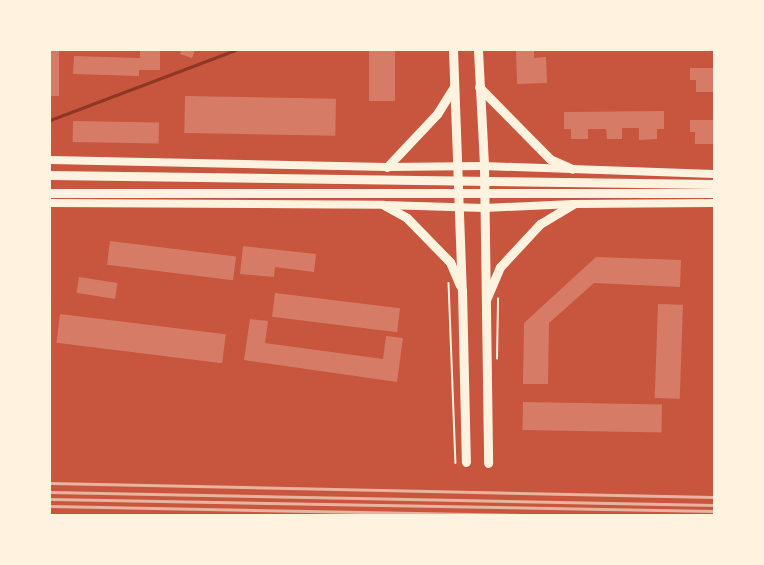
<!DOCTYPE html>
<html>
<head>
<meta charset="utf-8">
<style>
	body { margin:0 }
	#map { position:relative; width:764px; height:565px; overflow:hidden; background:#c8553d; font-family:Spectral,serif }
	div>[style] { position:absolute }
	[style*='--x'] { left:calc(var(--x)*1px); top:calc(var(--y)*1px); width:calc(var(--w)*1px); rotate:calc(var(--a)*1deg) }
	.stream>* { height:3px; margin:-1.5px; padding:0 1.5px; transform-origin:1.5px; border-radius:1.5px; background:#8f3625 }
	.building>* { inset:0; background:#d67c66; transform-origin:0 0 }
	.path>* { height:1.5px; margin:-0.75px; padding:0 0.75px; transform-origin:0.75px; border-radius:0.75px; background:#fff3e0 }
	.secondary>* { height:8px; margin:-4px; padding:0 4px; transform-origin:4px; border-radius:4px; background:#fff3e0 }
	.primary>* { height:9px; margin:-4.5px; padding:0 4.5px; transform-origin:4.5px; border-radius:4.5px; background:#fff3e0 }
	.rail>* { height:3px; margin:-1.5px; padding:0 1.5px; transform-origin:1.5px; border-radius:1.5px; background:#e9b49f }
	span { translate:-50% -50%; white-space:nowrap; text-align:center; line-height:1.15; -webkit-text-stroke:3px #fff3e0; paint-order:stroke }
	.frame { position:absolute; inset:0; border:51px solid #fff3e0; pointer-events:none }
</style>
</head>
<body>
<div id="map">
	<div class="stream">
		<i style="--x:50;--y:120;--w:198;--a:-20.7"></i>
	</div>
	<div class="building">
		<i style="left:50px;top:50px;width:9px;height:46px"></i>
		<i style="clip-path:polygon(140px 50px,160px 51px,160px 70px,139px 70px,139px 76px,73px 74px,74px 56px,140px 58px)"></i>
		<i style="clip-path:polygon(181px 50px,195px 50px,192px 58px,180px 54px)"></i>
		<i style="left:369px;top:50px;width:26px;height:51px"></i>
		<i style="clip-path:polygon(516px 50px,534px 50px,534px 58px,546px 57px,547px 83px,517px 84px)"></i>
		<i style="clip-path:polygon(690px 68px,714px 68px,714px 92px,696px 92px,696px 80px,690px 80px)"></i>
		<i style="left:185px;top:96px;width:151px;height:37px;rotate:1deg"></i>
		<i style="clip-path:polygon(664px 111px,664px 129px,657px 129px,657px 139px,639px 140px,639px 128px,622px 128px,622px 139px,607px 139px,606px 129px,588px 129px,588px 139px,571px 139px,571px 129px,564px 129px,564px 112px)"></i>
		<i style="clip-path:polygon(690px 120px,714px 120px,714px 144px,695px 144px,695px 132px,690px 132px)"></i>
		<i style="left:73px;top:121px;width:86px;height:21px;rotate:1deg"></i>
		<i style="left:110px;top:241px;width:127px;height:24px;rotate:7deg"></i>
		<i style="clip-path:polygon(243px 246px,316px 254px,314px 272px,275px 267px,274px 277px,240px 274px)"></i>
		<i style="clip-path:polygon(596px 257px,681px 260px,680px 287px,594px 283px,549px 323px,548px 384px,523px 384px,524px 323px)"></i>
		<i style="left:79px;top:277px;width:39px;height:16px;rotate:9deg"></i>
		<i style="left:275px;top:293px;width:126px;height:24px;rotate:7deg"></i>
		<i style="left:658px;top:304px;width:25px;height:94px;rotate:2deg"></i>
		<i style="left:60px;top:314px;width:167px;height:29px;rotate:7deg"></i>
		<i style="clip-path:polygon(250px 319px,268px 321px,265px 343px,383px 359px,386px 336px,403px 338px,397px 382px,244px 360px)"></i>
		<i style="left:523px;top:402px;width:139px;height:28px;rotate:1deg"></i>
	</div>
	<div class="path">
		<i style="--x:449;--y:283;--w:180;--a:87.8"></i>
		<i style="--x:497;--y:359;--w:60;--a:-89"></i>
	</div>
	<div class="secondary">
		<i style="--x:50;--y:160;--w:337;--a:1.2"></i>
		<i style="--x:387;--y:167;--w:97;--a:-0.6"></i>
		<i style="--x:484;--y:166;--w:230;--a:2"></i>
		<i style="--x:50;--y:203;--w:334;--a:0.3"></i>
		<i style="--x:384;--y:205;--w:100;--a:1.7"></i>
		<i style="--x:484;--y:208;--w:89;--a:-2.6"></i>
		<i style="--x:573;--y:204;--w:141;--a:-0.4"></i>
	</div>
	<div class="primary">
		<i style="--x:453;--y:50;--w:240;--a:87.9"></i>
		<i style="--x:462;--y:290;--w:172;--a:88.7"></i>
		<i style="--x:478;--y:50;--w:116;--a:87"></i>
		<i style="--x:484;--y:166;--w:297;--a:89.2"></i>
		<i style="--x:479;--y:87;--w:101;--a:45.4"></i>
		<i style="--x:550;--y:159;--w:24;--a:24"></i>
		<i style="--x:387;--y:167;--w:73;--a:-46.7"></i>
		<i style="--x:437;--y:114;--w:32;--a:-58"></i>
		<i style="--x:50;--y:175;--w:664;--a:0.78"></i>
		<i style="--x:50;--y:193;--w:664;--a:0"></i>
		<i style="--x:384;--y:205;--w:26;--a:29"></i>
		<i style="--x:407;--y:218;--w:62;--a:45.7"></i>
		<i style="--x:450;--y:262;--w:25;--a:67"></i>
		<i style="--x:486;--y:300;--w:36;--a:-67"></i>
		<i style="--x:500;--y:267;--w:59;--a:-47.1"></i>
		<i style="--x:540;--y:224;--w:39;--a:-31"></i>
	</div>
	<div class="rail">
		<i style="--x:50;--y:483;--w:664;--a:1.21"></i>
		<i style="--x:50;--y:492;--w:664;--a:1.12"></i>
		<i style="--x:50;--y:499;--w:664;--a:1.04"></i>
		<i style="--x:50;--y:506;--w:470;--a:1.1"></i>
	</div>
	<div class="frame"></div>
</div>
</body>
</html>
